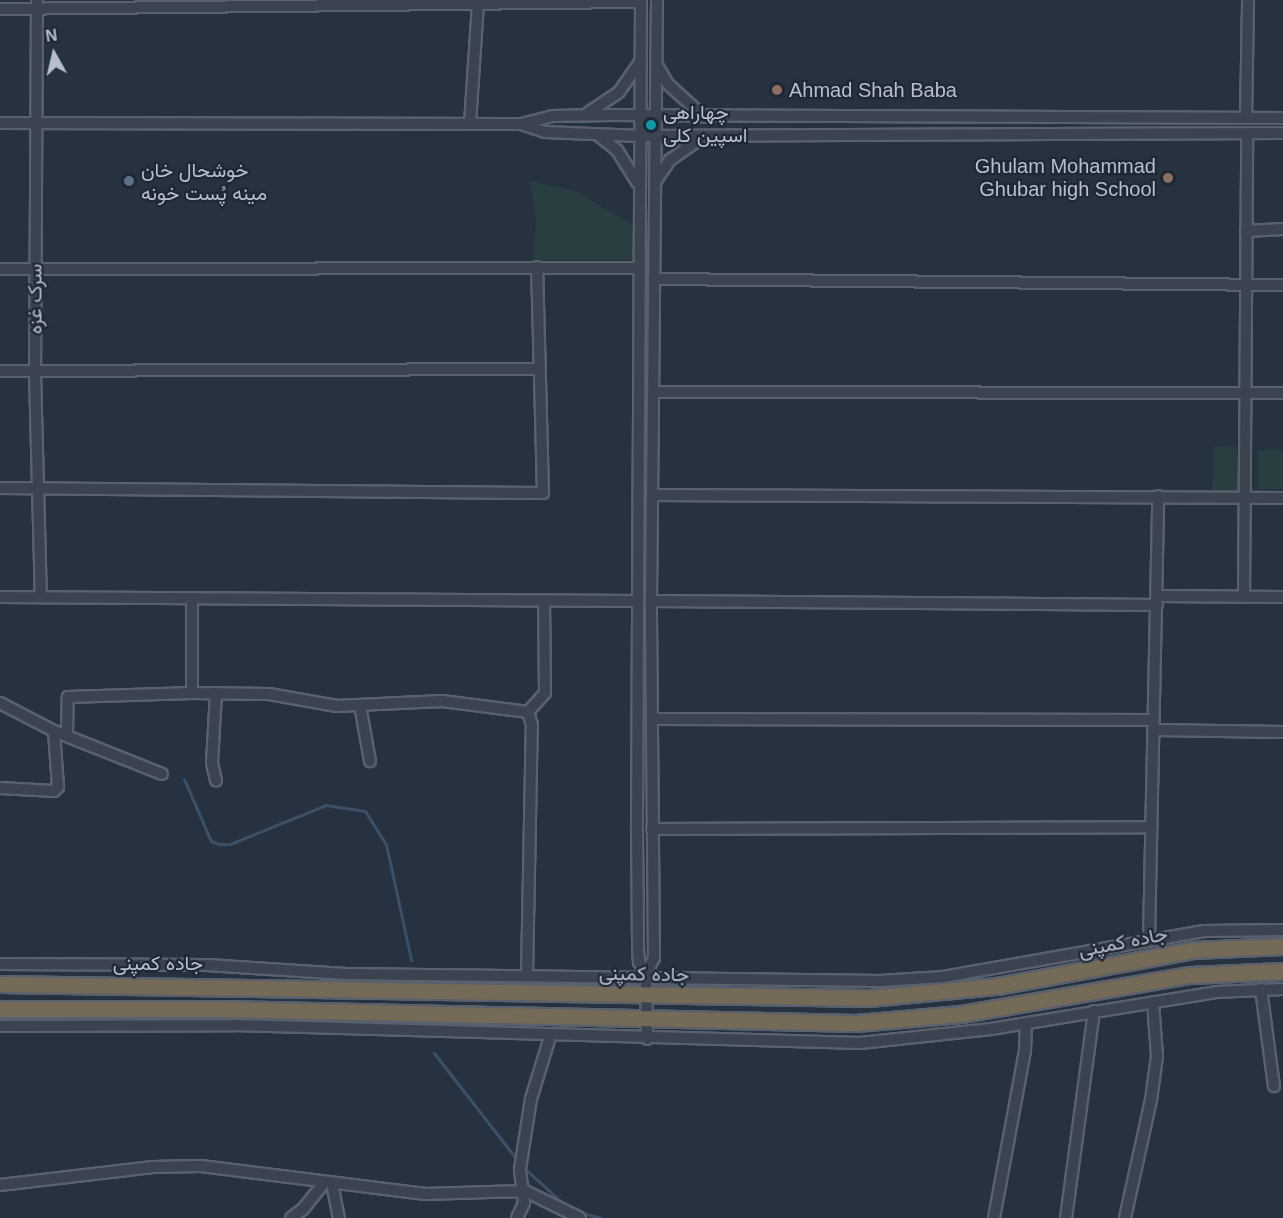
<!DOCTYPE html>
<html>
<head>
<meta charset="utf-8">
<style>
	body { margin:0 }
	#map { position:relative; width:1283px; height:1218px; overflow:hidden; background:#263240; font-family:Arial,Vazirmatn,sans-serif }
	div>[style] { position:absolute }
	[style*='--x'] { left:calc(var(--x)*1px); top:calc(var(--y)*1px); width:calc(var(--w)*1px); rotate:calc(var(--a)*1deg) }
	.green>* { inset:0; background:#283e40; transform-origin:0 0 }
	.stream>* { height:3px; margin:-1.5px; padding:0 1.5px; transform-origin:1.5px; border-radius:1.5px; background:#3c5068 }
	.roads { filter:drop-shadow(2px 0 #58616d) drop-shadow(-2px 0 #58616d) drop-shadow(0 2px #58616d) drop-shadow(0 -2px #58616d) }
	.minor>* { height:10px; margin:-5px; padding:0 5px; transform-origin:5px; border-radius:5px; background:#3a434f }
	.highway>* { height:15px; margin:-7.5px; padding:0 7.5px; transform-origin:7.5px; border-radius:7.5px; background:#756957 }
	.dots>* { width:16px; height:16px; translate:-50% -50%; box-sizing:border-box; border:3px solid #1f2835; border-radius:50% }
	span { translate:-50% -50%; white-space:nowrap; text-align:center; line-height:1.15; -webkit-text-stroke:4.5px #1f2835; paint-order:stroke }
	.poi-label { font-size:20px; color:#b7bfca }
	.left { translate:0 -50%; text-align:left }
	.right { translate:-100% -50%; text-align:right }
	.street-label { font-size:20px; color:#b7bfca }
	.north { position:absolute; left:24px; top:24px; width:60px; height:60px; -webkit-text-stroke:4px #1f2835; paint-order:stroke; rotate:352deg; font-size:16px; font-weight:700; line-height:24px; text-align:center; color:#b7bfca }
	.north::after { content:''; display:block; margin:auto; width:21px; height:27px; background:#b7bfca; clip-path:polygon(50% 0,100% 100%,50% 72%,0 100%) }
</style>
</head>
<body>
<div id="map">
	<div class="green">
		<i style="clip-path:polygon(530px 181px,575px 191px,633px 225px,634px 260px,533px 260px,536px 219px)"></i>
		<i style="clip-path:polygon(1237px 446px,1239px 491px,1212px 491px,1214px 447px)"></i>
		<i style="left:1258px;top:450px;width:25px;height:39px"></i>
	</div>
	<div class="stream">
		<i style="--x:184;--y:779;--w:68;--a:66.5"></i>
		<i style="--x:211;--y:841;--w:9;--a:21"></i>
		<i style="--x:219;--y:844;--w:11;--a:0"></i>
		<i style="--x:230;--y:844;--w:104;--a:-22.1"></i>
		<i style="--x:326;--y:805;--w:39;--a:9"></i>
		<i style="--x:365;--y:811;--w:39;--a:58"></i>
		<i style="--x:386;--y:844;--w:119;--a:77.8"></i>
		<i style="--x:434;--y:1053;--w:138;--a:52.1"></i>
		<i style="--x:523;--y:1167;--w:59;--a:42.3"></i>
		<i style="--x:579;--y:1212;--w:23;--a:15"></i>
	</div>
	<div class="roads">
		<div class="minor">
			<i style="--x:37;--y:0;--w:373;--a:90.3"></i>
			<i style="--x:35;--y:373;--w:224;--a:88.5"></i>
			<i style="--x:641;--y:0;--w:829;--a:90.28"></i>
			<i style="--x:637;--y:829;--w:120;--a:89.5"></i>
			<i style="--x:638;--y:949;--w:13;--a:86"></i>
			<i style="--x:639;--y:962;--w:13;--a:58"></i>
			<i style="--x:646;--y:973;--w:66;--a:89.1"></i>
			<i style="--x:0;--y:9;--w:641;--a:-0.63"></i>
			<i style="--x:658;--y:67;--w:20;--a:60"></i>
			<i style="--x:668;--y:84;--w:49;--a:42.5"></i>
			<i style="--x:588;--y:113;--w:37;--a:-34"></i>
			<i style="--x:619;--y:92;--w:37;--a:-55"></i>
			<i style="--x:1246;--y:118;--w:118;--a:-89"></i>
			<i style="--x:0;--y:123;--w:521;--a:0.11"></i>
			<i style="--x:521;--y:124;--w:32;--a:-14"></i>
			<i style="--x:552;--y:116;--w:57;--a:-1"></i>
			<i style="--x:609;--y:115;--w:674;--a:0.26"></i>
			<i style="--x:470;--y:124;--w:121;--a:-86.2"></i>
			<i style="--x:521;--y:124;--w:25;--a:18"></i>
			<i style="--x:545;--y:132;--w:95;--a:2.4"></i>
			<i style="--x:640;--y:136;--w:643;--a:-0.27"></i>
			<i style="--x:597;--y:134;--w:26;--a:39"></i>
			<i style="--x:617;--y:150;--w:38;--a:58"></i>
			<i style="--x:655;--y:182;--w:27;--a:-56"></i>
			<i style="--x:670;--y:160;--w:38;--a:-35"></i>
			<i style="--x:1246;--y:231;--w:37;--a:-3"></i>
			<i style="--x:0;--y:269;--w:639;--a:-0.09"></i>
			<i style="--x:654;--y:279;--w:629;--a:0.55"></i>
			<i style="--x:0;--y:371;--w:538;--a:-0.21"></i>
			<i style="--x:653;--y:392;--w:630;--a:0.09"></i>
			<i style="--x:0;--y:488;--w:543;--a:0.53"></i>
			<i style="--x:543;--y:493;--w:226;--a:-91.5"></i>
			<i style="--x:653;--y:495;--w:630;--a:0.27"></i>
			<i style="--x:1158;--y:596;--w:125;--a:0.5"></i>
			<i style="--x:1244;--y:596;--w:462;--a:-89.6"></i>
			<i style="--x:0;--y:597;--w:637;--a:0.36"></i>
			<i style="--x:651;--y:601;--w:506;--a:0.45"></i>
			<i style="--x:192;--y:693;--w:77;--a:0.7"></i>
			<i style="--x:269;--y:694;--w:69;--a:10"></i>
			<i style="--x:337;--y:706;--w:105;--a:-2.7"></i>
			<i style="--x:442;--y:701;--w:87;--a:7.3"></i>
			<i style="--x:216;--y:693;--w:70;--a:93.3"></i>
			<i style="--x:212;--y:763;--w:18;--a:77"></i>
			<i style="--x:0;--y:703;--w:61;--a:27.4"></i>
			<i style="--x:54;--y:731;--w:116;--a:21.7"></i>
			<i style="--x:360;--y:705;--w:57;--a:79.9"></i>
			<i style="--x:528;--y:712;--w:25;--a:-48"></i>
			<i style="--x:545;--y:693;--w:92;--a:-90.6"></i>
			<i style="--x:652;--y:719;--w:501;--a:0.11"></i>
			<i style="--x:1153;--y:730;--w:130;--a:0.9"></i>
			<i style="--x:67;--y:736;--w:39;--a:-89"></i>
			<i style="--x:68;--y:697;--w:124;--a:-1.8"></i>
			<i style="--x:192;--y:693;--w:95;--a:-90"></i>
			<i style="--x:0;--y:788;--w:54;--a:3.2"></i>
			<i style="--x:54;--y:791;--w:6;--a:-45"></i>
			<i style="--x:58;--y:787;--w:56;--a:-94.1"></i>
			<i style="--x:652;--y:829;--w:499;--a:-0.2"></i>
			<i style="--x:1149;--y:939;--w:443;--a:-88.8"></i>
			<i style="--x:0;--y:964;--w:207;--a:0.3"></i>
			<i style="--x:207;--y:965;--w:139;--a:3.7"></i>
			<i style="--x:346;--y:974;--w:534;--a:0.75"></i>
			<i style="--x:880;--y:981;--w:63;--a:-3.6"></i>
			<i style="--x:943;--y:977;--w:265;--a:-10"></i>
			<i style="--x:1204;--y:931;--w:79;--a:-0.7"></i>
			<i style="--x:646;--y:973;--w:17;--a:-62"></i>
			<i style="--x:654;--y:958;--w:357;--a:-90.5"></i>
			<i style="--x:651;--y:601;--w:601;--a:-89.43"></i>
			<i style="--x:527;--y:976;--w:251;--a:-88.9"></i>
			<i style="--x:532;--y:725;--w:14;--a:-107"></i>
			<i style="--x:1261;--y:989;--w:98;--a:82.4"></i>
			<i style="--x:0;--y:1026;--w:235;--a:-0.2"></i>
			<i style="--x:235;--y:1025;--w:625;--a:1.65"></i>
			<i style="--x:860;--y:1043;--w:132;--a:-6.1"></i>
			<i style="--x:991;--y:1029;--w:228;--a:-9.3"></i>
			<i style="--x:1216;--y:992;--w:67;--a:-2.6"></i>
			<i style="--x:332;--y:1183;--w:36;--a:79"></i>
			<i style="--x:0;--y:1185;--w:154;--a:-6.7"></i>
			<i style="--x:153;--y:1167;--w:48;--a:-1.2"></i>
			<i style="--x:201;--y:1166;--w:226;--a:7.1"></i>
			<i style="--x:425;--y:1194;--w:100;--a:-1.7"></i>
			<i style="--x:525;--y:1191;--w:61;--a:26.1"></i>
			<i style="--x:291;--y:1218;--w:15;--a:-37"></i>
			<i style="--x:303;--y:1209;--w:33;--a:-51"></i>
			<i style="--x:517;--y:1218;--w:17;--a:-65"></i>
			<i style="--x:524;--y:1203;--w:34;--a:-97"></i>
			<i style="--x:520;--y:1169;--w:71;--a:-81.1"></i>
			<i style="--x:531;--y:1099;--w:65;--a:-73"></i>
			<i style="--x:994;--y:1218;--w:171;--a:-79.5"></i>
			<i style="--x:1025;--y:1050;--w:26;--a:-88"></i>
			<i style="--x:1066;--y:1218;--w:209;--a:-82.3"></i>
			<i style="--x:1125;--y:1218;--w:121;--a:-77.6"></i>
			<i style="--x:1151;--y:1100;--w:44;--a:-82.2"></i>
			<i style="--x:1157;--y:1056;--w:54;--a:-94.2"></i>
		</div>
		<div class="highway">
			<i style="--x:0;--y:984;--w:869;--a:0.92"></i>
			<i style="--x:869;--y:998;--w:129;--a:-5.4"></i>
			<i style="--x:997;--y:986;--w:199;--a:-10.4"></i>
			<i style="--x:1193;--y:950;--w:90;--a:-2.5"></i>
			<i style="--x:0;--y:1009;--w:226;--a:0"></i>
			<i style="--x:226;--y:1009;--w:630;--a:1.27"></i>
			<i style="--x:856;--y:1023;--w:105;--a:-4.9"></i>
			<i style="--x:961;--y:1014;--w:232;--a:-9.7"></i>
			<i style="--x:1190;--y:975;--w:93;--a:-2.5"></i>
		</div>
	</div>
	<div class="dots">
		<i style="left:777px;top:90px;background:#8d6e63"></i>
		<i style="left:651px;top:125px;background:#0f9aa8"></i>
		<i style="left:1168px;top:178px;background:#8d6e63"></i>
		<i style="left:129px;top:181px;background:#5c6f8a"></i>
	</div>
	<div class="poi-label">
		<span class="left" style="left:789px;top:90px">Ahmad Shah Baba</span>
		<span class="left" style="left:663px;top:124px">چهاراهی<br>اسپین کلی</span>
		<span class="right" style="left:1156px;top:178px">Ghulam Mohammad<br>Ghubar high School</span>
		<span class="left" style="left:141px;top:182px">خوشحال خان<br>مینه پُست خونه</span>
	</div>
	<div class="street-label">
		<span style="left:35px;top:299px;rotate:-90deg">سرک غزه</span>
		<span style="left:1123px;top:942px;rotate:-11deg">جاده کمپنی</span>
		<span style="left:158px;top:963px">جاده کمپنی</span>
		<span style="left:644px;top:974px;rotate:1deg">جاده کمپنی</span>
	</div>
	<div class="north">N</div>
</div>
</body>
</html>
